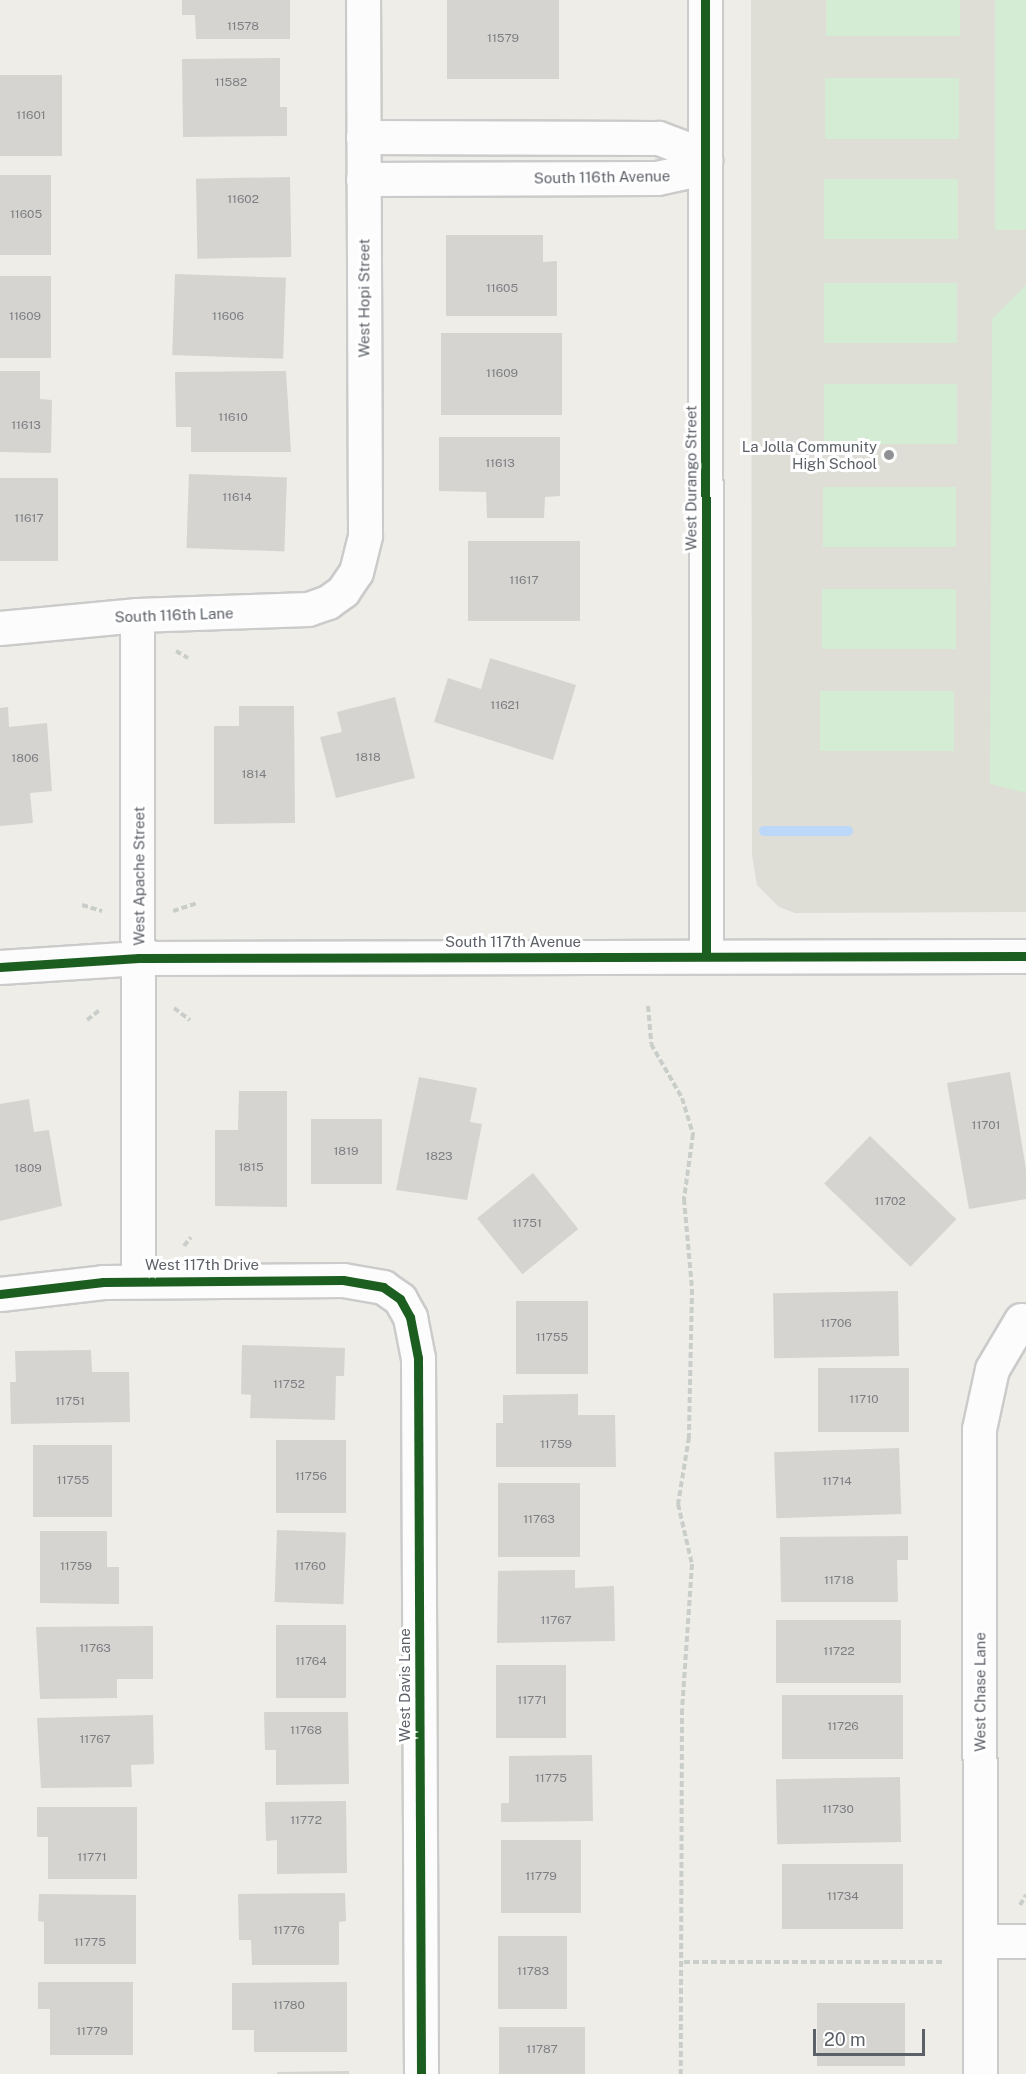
<!DOCTYPE html>
<html>
<head>
<meta charset="utf-8">
<style>
	body { margin:0 }
	#map { position:relative; width:1026px; height:2074px; overflow:hidden; background:#eeede8; font-family:"Public Sans",sans-serif }
	div>[style] { position:absolute }
	[style*='--x'] { left:calc(var(--x)*1px); top:calc(var(--y)*1px); width:calc(var(--w)*1px); rotate:calc(var(--a)*1deg) }
	.education>* { inset:0; background:#deddd6 }
	.green>* { inset:0; background:#d4ecd4; transform-origin:0 0 }
	.stream>* { height:10px; margin:-5px; padding:0 5px; transform-origin:5px; border-radius:5px; background:#bcd8f8 }
	.building>* { inset:0; background:#d5d4d1; transform-origin:0 0 }
	.path>* { height:4px; margin-top:-2px; transform-origin:0; background:repeating-linear-gradient(90deg,#c9cecb 0 6px,transparent 0 9px) }
	.roads { filter:drop-shadow(2px 0 #cacbca) drop-shadow(-2px 0 #cacbca) drop-shadow(0 2px #cacbca) drop-shadow(0 -2px #cacbca) }
	.minor>* { height:33px; margin:-16.5px; padding:0 16.5px; transform-origin:16.5px; border-radius:16.5px; background:#fcfcfc }
	.tertiary>* { height:33px; margin:-16.5px; padding:0 16.5px; transform-origin:16.5px; border-radius:16.5px; background:#fcfcfc }
	.cycleway>* { height:9px; margin:-4.5px; padding:0 4.5px; transform-origin:4.5px; border-radius:4.5px; background:#1b5e20 }
	.dots>* { width:16px; height:16px; translate:-50% -50%; box-sizing:border-box; border:3px solid #fff; border-radius:50% }
	span { translate:-50% -50%; white-space:nowrap; text-align:center; line-height:1.15; -webkit-text-stroke:6px #fff; paint-order:stroke }
	.number-label { font-size:12px; color:#7c7e82 }
	.number-label span { -webkit-text-stroke-width:0 }
	.street-label { font-size:15px; color:#5c6067 }
	.poi-label { font-size:15px; color:#5c6067 }
	.right { translate:-100% -50%; text-align:right }
	.scale { position:absolute; left:813px; top:2029px; width:112px; height:27px; box-sizing:border-box; border:3px solid #5c6067; border-top:0; padding-left:8px; font-size:18px; line-height:21px; white-space:nowrap; color:#5c6067; -webkit-text-stroke:4px #fff; paint-order:stroke }
</style>
</head>
<body>
<div id="map">
	<div class="education">
		<i style="clip-path:polygon(751px 0,1026px 0,1026px 912px,795px 913px,779px 907px,757px 885px,752px 855px)"></i>
	</div>
	<div class="green">
		<i style="left:826px;top:0;width:134px;height:36px"></i>
		<i style="left:995px;top:0;width:31px;height:230px"></i>
		<i style="left:825px;top:78px;width:134px;height:61px"></i>
		<i style="left:824px;top:179px;width:134px;height:60px"></i>
		<i style="left:824px;top:283px;width:133px;height:60px"></i>
		<i style="clip-path:polygon(1026px 285px,1026px 793px,990px 784px,990px 775px,992px 319px)"></i>
		<i style="left:824px;top:384px;width:133px;height:60px"></i>
		<i style="left:823px;top:487px;width:133px;height:60px"></i>
		<i style="left:822px;top:589px;width:134px;height:60px"></i>
		<i style="left:820px;top:691px;width:134px;height:60px"></i>
	</div>
	<div class="stream">
		<i style="--x:764;--y:831;--w:84;--a:0"></i>
	</div>
	<div class="building">
		<i style="clip-path:polygon(182px 0,290px 0,290px 39px,196px 39px,195px 15px,182px 15px)"></i>
		<i style="left:447px;top:0;width:112px;height:79px"></i>
		<i style="clip-path:polygon(280px 58px,280px 107px,287px 107px,287px 136px,183px 137px,182px 59px)"></i>
		<i style="left:0;top:75px;width:62px;height:81px"></i>
		<i style="left:0;top:175px;width:51px;height:80px"></i>
		<i style="left:290px;top:177px;width:80px;height:94px;rotate:89deg"></i>
		<i style="clip-path:polygon(446px 235px,543px 235px,543px 262px,557px 261px,557px 316px,446px 316px)"></i>
		<i style="left:175px;top:274px;width:111px;height:81px;rotate:2deg"></i>
		<i style="left:0;top:276px;width:51px;height:82px"></i>
		<i style="left:562px;top:333px;width:82px;height:121px;rotate:90deg"></i>
		<i style="clip-path:polygon(0 371px,40px 371px,40px 399px,52px 400px,51px 453px,0 452px)"></i>
		<i style="clip-path:polygon(286px 371px,291px 452px,191px 452px,191px 427px,176px 427px,175px 372px)"></i>
		<i style="clip-path:polygon(439px 437px,560px 437px,560px 496px,545px 497px,544px 518px,487px 518px,486px 492px,439px 491px)"></i>
		<i style="left:189px;top:474px;width:98px;height:74px;rotate:2deg"></i>
		<i style="left:0;top:478px;width:58px;height:83px"></i>
		<i style="left:580px;top:541px;width:80px;height:112px;rotate:90deg"></i>
		<i style="clip-path:polygon(490px 658px,576px 685px,553px 760px,434px 722px,448px 678px,481px 689px)"></i>
		<i style="clip-path:polygon(395px 697px,415px 778px,336px 798px,320px 737px,342px 732px,337px 712px)"></i>
		<i style="clip-path:polygon(239px 706px,294px 706px,295px 823px,214px 824px,214px 726px,239px 726px)"></i>
		<i style="clip-path:polygon(8px 707px,9px 727px,47px 723px,52px 791px,30px 793px,33px 823px,0 826px,0 708px)"></i>
		<i style="clip-path:polygon(1010px 1072px,1026px 1169px,1026px 1199px,969px 1209px,947px 1083px)"></i>
		<i style="clip-path:polygon(419px 1077px,477px 1088px,470px 1122px,482px 1124px,467px 1200px,396px 1190px)"></i>
		<i style="clip-path:polygon(239px 1091px,287px 1091px,287px 1207px,215px 1206px,215px 1130px,238px 1130px)"></i>
		<i style="clip-path:polygon(29px 1099px,34px 1132px,49px 1130px,62px 1206px,0 1221px,0 1104px)"></i>
		<i style="left:311px;top:1119px;width:71px;height:65px"></i>
		<i style="left:870px;top:1136px;width:120px;height:66px;rotate:44deg"></i>
		<i style="left:533px;top:1173px;width:72px;height:72px;rotate:51deg"></i>
		<i style="left:898px;top:1291px;width:65px;height:125px;rotate:89deg"></i>
		<i style="left:516px;top:1301px;width:72px;height:73px"></i>
		<i style="clip-path:polygon(242px 1345px,345px 1348px,344px 1376px,336px 1376px,335px 1420px,250px 1418px,251px 1395px,241px 1394px)"></i>
		<i style="clip-path:polygon(91px 1350px,92px 1372px,129px 1372px,130px 1422px,11px 1424px,10px 1382px,16px 1382px,15px 1351px)"></i>
		<i style="left:818px;top:1368px;width:91px;height:64px"></i>
		<i style="clip-path:polygon(578px 1394px,578px 1415px,615px 1415px,616px 1467px,496px 1467px,496px 1423px,503px 1423px,503px 1395px)"></i>
		<i style="left:276px;top:1440px;width:70px;height:73px"></i>
		<i style="left:33px;top:1445px;width:79px;height:72px"></i>
		<i style="left:899px;top:1448px;width:66px;height:125px;rotate:88deg"></i>
		<i style="left:498px;top:1483px;width:82px;height:74px"></i>
		<i style="left:277px;top:1530px;width:69px;height:72px;rotate:2deg"></i>
		<i style="clip-path:polygon(40px 1531px,107px 1531px,107px 1567px,119px 1567px,119px 1604px,40px 1603px)"></i>
		<i style="clip-path:polygon(908px 1536px,908px 1560px,897px 1560px,898px 1602px,781px 1602px,780px 1537px)"></i>
		<i style="clip-path:polygon(575px 1570px,575px 1588px,614px 1586px,615px 1641px,497px 1643px,498px 1571px)"></i>
		<i style="left:776px;top:1620px;width:125px;height:63px"></i>
		<i style="left:346px;top:1625px;width:73px;height:70px;rotate:90deg"></i>
		<i style="clip-path:polygon(153px 1626px,153px 1679px,117px 1679px,117px 1698px,40px 1699px,36px 1627px)"></i>
		<i style="left:496px;top:1665px;width:70px;height:73px"></i>
		<i style="left:782px;top:1695px;width:121px;height:64px"></i>
		<i style="clip-path:polygon(264px 1712px,348px 1712px,349px 1784px,276px 1785px,276px 1750px,265px 1750px)"></i>
		<i style="clip-path:polygon(153px 1715px,154px 1764px,131px 1765px,132px 1787px,41px 1788px,37px 1718px)"></i>
		<i style="clip-path:polygon(592px 1755px,593px 1821px,501px 1822px,501px 1803px,509px 1803px,509px 1756px)"></i>
		<i style="left:900px;top:1777px;width:65px;height:124px;rotate:89deg"></i>
		<i style="clip-path:polygon(346px 1801px,347px 1873px,277px 1874px,277px 1840px,266px 1841px,265px 1802px)"></i>
		<i style="clip-path:polygon(37px 1807px,137px 1807px,137px 1879px,48px 1879px,48px 1837px,37px 1837px)"></i>
		<i style="left:581px;top:1840px;width:73px;height:80px;rotate:90deg"></i>
		<i style="left:782px;top:1864px;width:121px;height:65px"></i>
		<i style="clip-path:polygon(345px 1893px,346px 1921px,339px 1922px,339px 1965px,252px 1965px,251px 1940px,239px 1940px,238px 1894px)"></i>
		<i style="clip-path:polygon(39px 1894px,136px 1895px,136px 1964px,44px 1964px,44px 1922px,38px 1921px)"></i>
		<i style="left:498px;top:1936px;width:69px;height:73px"></i>
		<i style="clip-path:polygon(38px 1982px,133px 1982px,133px 2055px,50px 2055px,50px 2009px,38px 2009px)"></i>
		<i style="clip-path:polygon(347px 1982px,347px 2052px,254px 2052px,254px 2030px,232px 2030px,232px 1983px)"></i>
		<i style="left:817px;top:2003px;width:88px;height:63px"></i>
		<i style="left:499px;top:2027px;width:86px;height:47px"></i>
		<i style="clip-path:polygon(349px 2071px,349px 2074px,277px 2074px,277px 2072px)"></i>
	</div>
	<div class="path">
		<i style="--x:176;--y:651;--w:14;--a:30"></i>
		<i style="--x:82;--y:905;--w:21;--a:17"></i>
		<i style="--x:173;--y:911;--w:26;--a:-18"></i>
		<i style="--x:648;--y:1006;--w:38;--a:85"></i>
		<i style="--x:651;--y:1044;--w:62;--a:60.1"></i>
		<i style="--x:682;--y:1098;--w:38;--a:73"></i>
		<i style="--x:693;--y:1134;--w:66;--a:97.9"></i>
		<i style="--x:684;--y:1199;--w:90;--a:84.9"></i>
		<i style="--x:692;--y:1289;--w:148;--a:91.2"></i>
		<i style="--x:689;--y:1437;--w:68;--a:99.3"></i>
		<i style="--x:678;--y:1504;--w:62;--a:76.9"></i>
		<i style="--x:692;--y:1564;--w:145;--a:93.9"></i>
		<i style="--x:682;--y:1709;--w:365;--a:90.2"></i>
		<i style="--x:174;--y:1008;--w:20;--a:37"></i>
		<i style="--x:87;--y:1020;--w:18;--a:-38"></i>
		<i style="--x:184;--y:1246;--w:11;--a:-52"></i>
		<i style="--x:1020;--y:1905;--w:12;--a:-59"></i>
		<i style="--x:684;--y:1962;--w:260;--a:0"></i>
	</div>
	<div class="roads">
		<div class="minor">
			<i style="--x:363;--y:179;--w:294;--a:-0.2"></i>
			<i style="--x:657;--y:178;--w:34;--a:-12"></i>
			<i style="--x:690;--y:171;--w:19;--a:-36"></i>
			<i style="--x:705;--y:160;--w:18;--a:-146"></i>
			<i style="--x:690;--y:150;--w:34;--a:-159"></i>
			<i style="--x:658;--y:138;--w:295;--a:-179.8"></i>
			<i style="--x:137;--y:615;--w:666;--a:89.91"></i>
			<i style="--x:0;--y:628;--w:138;--a:-5.4"></i>
			<i style="--x:137;--y:615;--w:171;--a:-2"></i>
			<i style="--x:308;--y:609;--w:21;--a:-19"></i>
			<i style="--x:328;--y:602;--w:19;--a:-36"></i>
			<i style="--x:343;--y:591;--w:23;--a:-56"></i>
			<i style="--x:356;--y:572;--w:38;--a:-76"></i>
			<i style="--x:365;--y:535;--w:535;--a:-90.21"></i>
			<i style="--x:0;--y:1294;--w:104;--a:-6.6"></i>
			<i style="--x:103;--y:1282;--w:240;--a:-0.5"></i>
			<i style="--x:343;--y:1280;--w:41;--a:9.9"></i>
			<i style="--x:383;--y:1287;--w:21;--a:35"></i>
			<i style="--x:400;--y:1299;--w:21;--a:61"></i>
			<i style="--x:410;--y:1317;--w:42;--a:79"></i>
			<i style="--x:418;--y:1358;--w:716;--a:89.76"></i>
			<i style="--x:980;--y:1941;--w:46;--a:0"></i>
			<i style="--x:980;--y:2074;--w:645;--a:-90.09"></i>
			<i style="--x:979;--y:1429;--w:61;--a:-77.8"></i>
			<i style="--x:992;--y:1369;--w:57;--a:-59.4"></i>
		</div>
		<div class="tertiary">
			<i style="--x:705;--y:0;--w:956;--a:89.94"></i>
			<i style="--x:0;--y:967;--w:139;--a:-3.7"></i>
			<i style="--x:139;--y:958;--w:887;--a:-0.13"></i>
		</div>
	</div>
	<div class="cycleway">
		<i style="--x:705;--y:0;--w:956;--a:89.94"></i>
		<i style="--x:0;--y:967;--w:139;--a:-3.7"></i>
		<i style="--x:139;--y:958;--w:887;--a:-0.13"></i>
		<i style="--x:0;--y:1294;--w:104;--a:-6.6"></i>
		<i style="--x:103;--y:1282;--w:240;--a:-0.5"></i>
		<i style="--x:343;--y:1280;--w:41;--a:9.9"></i>
		<i style="--x:383;--y:1287;--w:21;--a:35"></i>
		<i style="--x:400;--y:1299;--w:21;--a:61"></i>
		<i style="--x:410;--y:1317;--w:42;--a:79"></i>
		<i style="--x:418;--y:1358;--w:716;--a:89.76"></i>
	</div>
	<div class="dots">
		<i style="left:889px;top:455px;background:#8f9194"></i>
	</div>
	<div class="number-label">
		<span style="left:243px;top:27px">11578</span>
		<span style="left:503px;top:39px">11579</span>
		<span style="left:231px;top:83px">11582</span>
		<span style="left:31px;top:116px">11601</span>
		<span style="left:243px;top:200px">11602</span>
		<span style="left:26px;top:215px">11605</span>
		<span style="left:502px;top:289px">11605</span>
		<span style="left:25px;top:317px">11609</span>
		<span style="left:228px;top:317px">11606</span>
		<span style="left:502px;top:374px">11609</span>
		<span style="left:233px;top:418px">11610</span>
		<span style="left:26px;top:426px">11613</span>
		<span style="left:500px;top:464px">11613</span>
		<span style="left:237px;top:498px">11614</span>
		<span style="left:29px;top:519px">11617</span>
		<span style="left:524px;top:581px">11617</span>
		<span style="left:505px;top:706px">11621</span>
		<span style="left:368px;top:758px">1818</span>
		<span style="left:25px;top:759px">1806</span>
		<span style="left:254px;top:775px">1814</span>
		<span style="left:986px;top:1126px">11701</span>
		<span style="left:346px;top:1152px">1819</span>
		<span style="left:439px;top:1157px">1823</span>
		<span style="left:251px;top:1168px">1815</span>
		<span style="left:28px;top:1169px">1809</span>
		<span style="left:890px;top:1202px">11702</span>
		<span style="left:527px;top:1224px">11751</span>
		<span style="left:836px;top:1324px">11706</span>
		<span style="left:552px;top:1338px">11755</span>
		<span style="left:289px;top:1385px">11752</span>
		<span style="left:864px;top:1400px">11710</span>
		<span style="left:70px;top:1402px">11751</span>
		<span style="left:556px;top:1445px">11759</span>
		<span style="left:311px;top:1477px">11756</span>
		<span style="left:73px;top:1481px">11755</span>
		<span style="left:837px;top:1482px">11714</span>
		<span style="left:539px;top:1520px">11763</span>
		<span style="left:76px;top:1567px">11759</span>
		<span style="left:310px;top:1567px">11760</span>
		<span style="left:839px;top:1581px">11718</span>
		<span style="left:556px;top:1621px">11767</span>
		<span style="left:95px;top:1649px">11763</span>
		<span style="left:839px;top:1652px">11722</span>
		<span style="left:311px;top:1662px">11764</span>
		<span style="left:532px;top:1701px">11771</span>
		<span style="left:843px;top:1727px">11726</span>
		<span style="left:306px;top:1731px">11768</span>
		<span style="left:95px;top:1740px">11767</span>
		<span style="left:551px;top:1779px">11775</span>
		<span style="left:838px;top:1810px">11730</span>
		<span style="left:306px;top:1821px">11772</span>
		<span style="left:92px;top:1858px">11771</span>
		<span style="left:541px;top:1877px">11779</span>
		<span style="left:843px;top:1897px">11734</span>
		<span style="left:289px;top:1931px">11776</span>
		<span style="left:90px;top:1943px">11775</span>
		<span style="left:533px;top:1972px">11783</span>
		<span style="left:289px;top:2006px">11780</span>
		<span style="left:92px;top:2032px">11779</span>
		<span style="left:542px;top:2050px">11787</span>
	</div>
	<div class="street-label">
		<span style="left:602px;top:177px;rotate:-1deg">South 116th Avenue</span>
		<span style="left:364px;top:298px;rotate:-90deg">West Hopi Street</span>
		<span style="left:691px;top:478px;rotate:-90deg">West Durango Street</span>
		<span style="left:174px;top:615px;rotate:-2deg">South 116th Lane</span>
		<span style="left:139px;top:876px;rotate:-90deg">West Apache Street</span>
		<span style="left:513px;top:942px">South 117th Avenue</span>
		<span style="left:202px;top:1265px">West 117th Drive</span>
		<span style="left:405px;top:1685px;rotate:-90deg">West Davis Lane</span>
		<span style="left:980px;top:1692px;rotate:-90deg">West Chase Lane</span>
	</div>
	<div class="poi-label">
		<span class="right" style="left:877px;top:455px">La Jolla Community<br>High School</span>
	</div>
	<div class="scale">20 m</div>
</div>
</body>
</html>
